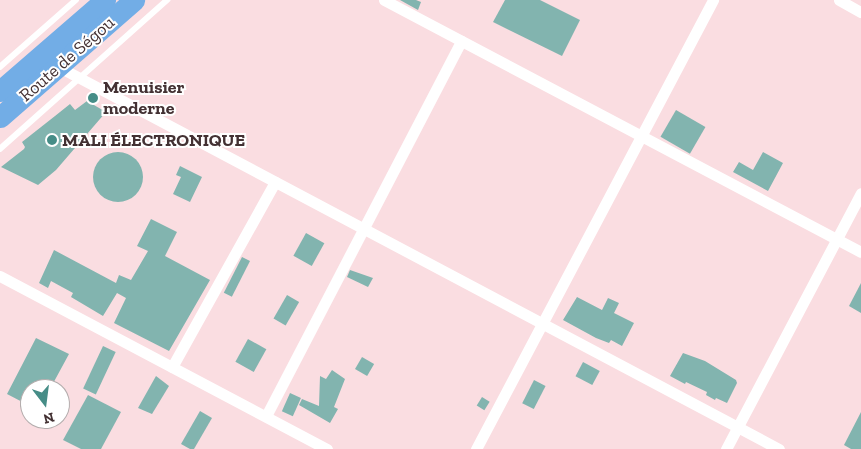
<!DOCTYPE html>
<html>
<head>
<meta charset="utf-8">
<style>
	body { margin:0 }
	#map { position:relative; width:861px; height:449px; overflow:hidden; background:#fadde1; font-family:"Zilla Slab",serif }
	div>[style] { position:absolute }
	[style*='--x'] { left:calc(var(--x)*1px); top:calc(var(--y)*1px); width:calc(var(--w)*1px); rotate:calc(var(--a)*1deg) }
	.building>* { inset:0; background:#82b4af; transform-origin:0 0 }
	.round { border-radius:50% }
	.lane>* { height:5.5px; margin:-2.75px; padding:0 2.75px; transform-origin:2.75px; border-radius:2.75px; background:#fff }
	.street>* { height:11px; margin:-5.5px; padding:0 5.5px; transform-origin:5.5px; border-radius:5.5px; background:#fff }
	.highway>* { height:21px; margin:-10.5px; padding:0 10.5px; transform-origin:10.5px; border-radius:10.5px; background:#72ade6 }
	.dots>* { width:14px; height:14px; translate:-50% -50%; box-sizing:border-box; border:2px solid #fff; border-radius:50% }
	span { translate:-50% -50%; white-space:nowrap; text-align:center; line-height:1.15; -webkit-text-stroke:4px #fff; paint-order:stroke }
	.street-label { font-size:18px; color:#433133 }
	.poi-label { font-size:18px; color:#433133; font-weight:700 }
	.left { translate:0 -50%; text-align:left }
	.north { position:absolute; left:20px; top:379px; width:50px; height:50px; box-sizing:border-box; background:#fff; border:1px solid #b4adad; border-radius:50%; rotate:165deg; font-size:14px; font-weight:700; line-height:20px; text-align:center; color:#433133 }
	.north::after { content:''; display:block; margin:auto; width:18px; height:22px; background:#468d87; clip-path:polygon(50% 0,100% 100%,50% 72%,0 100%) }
</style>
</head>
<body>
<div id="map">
	<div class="building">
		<i style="clip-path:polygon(400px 0,416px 0,421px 2px,418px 10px)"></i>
		<i style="clip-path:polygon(505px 0,540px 0,580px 20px,562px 56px,493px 22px)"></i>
		<i style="clip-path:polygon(87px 101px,106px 112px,56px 170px,38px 185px,1px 167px,24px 149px,25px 147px,22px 142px,55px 116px,70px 104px,75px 110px)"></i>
		<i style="left:676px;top:110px;width:34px;height:31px;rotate:30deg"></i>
		<i style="clip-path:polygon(763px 152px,783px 163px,768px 191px,733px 172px,739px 162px,753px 170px)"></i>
		<i class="round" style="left:93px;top:152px;width:50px;height:50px"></i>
		<i style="clip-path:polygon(180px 166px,202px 177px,190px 202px,173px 194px,181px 177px,176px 175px)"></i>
		<i style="clip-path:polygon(151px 219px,177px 232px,165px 256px,210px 280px,169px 351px,114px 323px,126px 298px,117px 293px,103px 316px,71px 297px,73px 293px,51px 281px,48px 288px,39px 283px,54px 250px,116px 283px,119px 275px,131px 280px,148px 251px,137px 246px)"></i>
		<i style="left:306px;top:233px;width:21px;height:26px;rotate:29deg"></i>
		<i style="left:242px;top:257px;width:9px;height:40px;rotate:27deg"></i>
		<i style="clip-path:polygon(350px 270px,373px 278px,368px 287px,347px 277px)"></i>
		<i style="clip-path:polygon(861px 283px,861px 313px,849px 306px)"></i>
		<i style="left:287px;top:295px;width:14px;height:27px;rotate:30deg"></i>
		<i style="clip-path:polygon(577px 297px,602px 310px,608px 298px,619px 303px,614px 313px,634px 323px,622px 346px,611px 340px,609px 343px,596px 338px,563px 320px)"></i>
		<i style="clip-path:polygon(36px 338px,69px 354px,50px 389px,30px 389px,30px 406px,7px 394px)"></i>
		<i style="left:248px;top:339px;width:21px;height:26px;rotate:29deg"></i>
		<i style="left:103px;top:346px;width:14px;height:47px;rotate:25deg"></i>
		<i style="clip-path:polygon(683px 353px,705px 361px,736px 380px,737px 383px,727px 403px,716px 398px,715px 400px,706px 395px,707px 392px,686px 382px,685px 384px,670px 376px)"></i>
		<i style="left:362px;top:357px;width:14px;height:14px;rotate:30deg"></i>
		<i style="left:583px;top:362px;width:19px;height:16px;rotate:28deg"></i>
		<i style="clip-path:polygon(332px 370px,345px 379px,334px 407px,338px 409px,330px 423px,299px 405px,302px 399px,319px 406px,320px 376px,326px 379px)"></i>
		<i style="clip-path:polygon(156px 376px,169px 386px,152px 414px,138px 408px)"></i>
		<i style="left:534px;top:380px;width:13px;height:26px;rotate:27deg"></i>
		<i style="left:290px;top:393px;width:12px;height:20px;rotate:24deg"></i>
		<i style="clip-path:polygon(88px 395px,121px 412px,101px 449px,81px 449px,63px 440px)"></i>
		<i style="left:482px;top:397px;width:9px;height:10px;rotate:32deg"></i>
		<i style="clip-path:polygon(200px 411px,212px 418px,194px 449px,190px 449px,181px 444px)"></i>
		<i style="clip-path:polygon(861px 412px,861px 449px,851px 449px,844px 445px)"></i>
	</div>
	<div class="lane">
		<i style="--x:0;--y:67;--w:101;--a:-41.4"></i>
		<i style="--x:0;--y:149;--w:224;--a:-41.7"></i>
	</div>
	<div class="street">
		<i style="--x:384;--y:0;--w:539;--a:27.85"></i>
		<i style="--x:839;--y:0;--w:25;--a:29"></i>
		<i style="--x:59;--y:67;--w:815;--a:27.95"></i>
		<i style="--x:0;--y:276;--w:370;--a:27.9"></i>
		<i style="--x:172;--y:367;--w:212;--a:-60.9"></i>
		<i style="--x:266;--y:416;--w:423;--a:-62.5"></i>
		<i style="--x:476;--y:449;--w:508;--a:-62.17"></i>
		<i style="--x:726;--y:449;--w:289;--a:-62.2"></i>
	</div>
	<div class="highway">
		<i style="--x:0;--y:91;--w:139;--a:-40.9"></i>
		<i style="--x:0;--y:117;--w:178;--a:-41.1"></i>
	</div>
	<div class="dots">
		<i style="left:93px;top:98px;background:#468d87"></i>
		<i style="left:52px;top:140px;background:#468d87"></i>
	</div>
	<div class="street-label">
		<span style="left:67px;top:59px;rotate:-41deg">Route de Ségou</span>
	</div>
	<div class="poi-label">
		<span class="left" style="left:103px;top:98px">Menuisier<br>moderne</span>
		<span class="left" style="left:62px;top:140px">MALI ÉLECTRONIQUE</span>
	</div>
	<div class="north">N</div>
</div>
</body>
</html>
